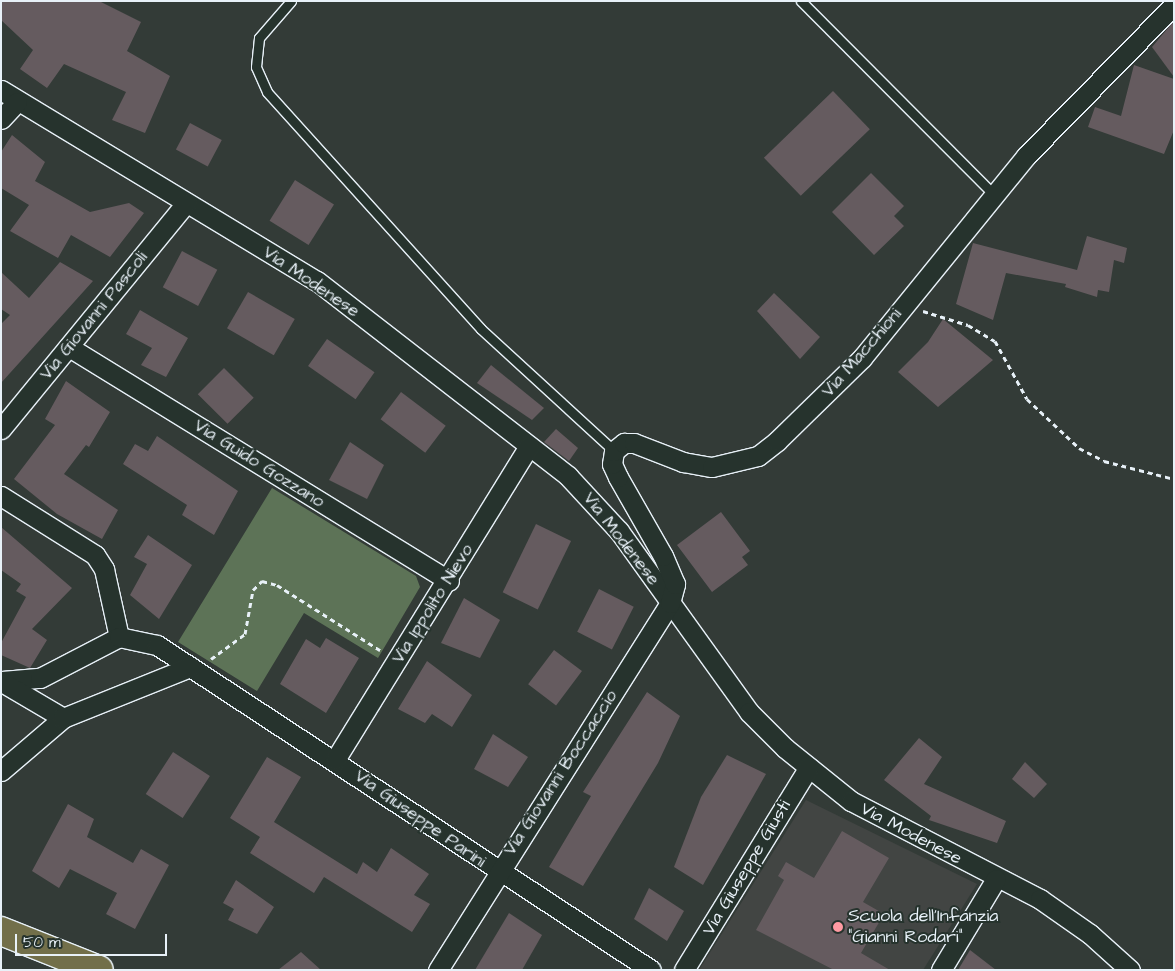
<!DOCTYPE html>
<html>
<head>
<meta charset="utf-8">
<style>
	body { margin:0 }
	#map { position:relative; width:1175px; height:971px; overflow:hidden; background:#333b37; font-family:"Architects Daughter",sans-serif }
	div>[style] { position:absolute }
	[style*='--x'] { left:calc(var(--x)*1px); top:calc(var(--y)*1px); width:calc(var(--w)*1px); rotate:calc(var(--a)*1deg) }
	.built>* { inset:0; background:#424543 }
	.green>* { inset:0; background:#5d7357 }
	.building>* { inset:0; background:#655b5f; transform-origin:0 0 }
	.path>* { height:3px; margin-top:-1.5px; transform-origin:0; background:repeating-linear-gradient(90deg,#e8f1f8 0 5px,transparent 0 9px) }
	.roads { filter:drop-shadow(1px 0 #e8f1f8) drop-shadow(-1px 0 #e8f1f8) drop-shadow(0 1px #e8f1f8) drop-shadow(0 -1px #e8f1f8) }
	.lane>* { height:9px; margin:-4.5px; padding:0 4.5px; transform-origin:4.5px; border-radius:4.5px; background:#26332d }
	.street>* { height:19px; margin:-9.5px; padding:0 9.5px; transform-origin:9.5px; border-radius:9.5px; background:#26332d }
	.primary>* { height:28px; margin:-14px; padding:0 14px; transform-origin:14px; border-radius:14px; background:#726f4a }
	.dots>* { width:14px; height:14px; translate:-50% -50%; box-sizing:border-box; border:2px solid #26332d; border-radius:50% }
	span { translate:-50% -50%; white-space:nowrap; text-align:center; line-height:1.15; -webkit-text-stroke:4px #26332d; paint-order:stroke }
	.street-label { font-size:18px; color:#e8f1f8 }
	.poi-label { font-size:18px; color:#e8f1f8 }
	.left { translate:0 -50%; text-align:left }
	.frame { position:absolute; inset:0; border:2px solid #e8f1f8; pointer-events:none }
	.scale { position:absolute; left:15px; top:934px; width:152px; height:22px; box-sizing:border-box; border:2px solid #e8f1f8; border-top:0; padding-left:6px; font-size:15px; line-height:18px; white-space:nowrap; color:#e8f1f8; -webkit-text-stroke:4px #26332d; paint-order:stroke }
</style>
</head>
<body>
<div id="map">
	<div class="built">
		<i style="clip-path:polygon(806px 800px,977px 884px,923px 970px,699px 970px)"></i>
	</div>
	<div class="green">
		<i style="clip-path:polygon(272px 488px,416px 576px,420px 587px,378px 658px,304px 613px,257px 691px,178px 642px)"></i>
	</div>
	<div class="building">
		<i style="clip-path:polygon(1px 1px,99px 1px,141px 22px,127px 51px,170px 76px,145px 133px,112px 120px,126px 92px,64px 64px,47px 88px,20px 69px,33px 50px,1px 20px)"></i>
		<i style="clip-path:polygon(1174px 21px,1174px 77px,1152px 47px)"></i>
		<i style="clip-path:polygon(1134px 65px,1174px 79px,1174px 130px,1164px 154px,1088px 127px,1095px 107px,1121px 116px)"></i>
		<i style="left:833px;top:91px;width:53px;height:96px;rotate:46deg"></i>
		<i style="left:190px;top:123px;width:36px;height:30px;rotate:28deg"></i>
		<i style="clip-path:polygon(12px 135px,45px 162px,35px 181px,90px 212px,129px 203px,144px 213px,110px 257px,71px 235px,58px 258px,10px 231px,29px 205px,1px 188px,1px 152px)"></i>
		<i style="clip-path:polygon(871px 173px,904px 206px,894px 216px,904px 226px,874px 255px,832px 212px)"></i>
		<i style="left:295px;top:180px;width:46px;height:48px;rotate:32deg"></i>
		<i style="clip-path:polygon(1087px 236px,1127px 248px,1124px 263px,1114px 260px,1109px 292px,1098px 290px,1097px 297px,1065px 287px,1066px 284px,1006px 273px,993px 320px,956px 304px,973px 243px,1077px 270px)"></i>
		<i style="left:182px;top:251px;width:40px;height:41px;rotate:28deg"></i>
		<i style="clip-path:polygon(60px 262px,93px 281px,1px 383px,1px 324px,10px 315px,1px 309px,1px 272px,29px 298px)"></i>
		<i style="left:248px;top:292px;width:54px;height:42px;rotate:30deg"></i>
		<i style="clip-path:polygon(774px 293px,820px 337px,800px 359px,757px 311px)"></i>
		<i style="clip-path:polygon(140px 310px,188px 338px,166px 377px,141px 365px,152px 348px,126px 334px)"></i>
		<i style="clip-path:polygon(943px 319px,993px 360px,938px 407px,898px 372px,928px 342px)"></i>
		<i style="left:327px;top:339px;width:58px;height:33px;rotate:35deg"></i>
		<i style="clip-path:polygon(491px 365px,544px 408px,532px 420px,477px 383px)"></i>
		<i style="left:224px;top:368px;width:42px;height:37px;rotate:45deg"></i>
		<i style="clip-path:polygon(66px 381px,110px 412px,89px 447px,86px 445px,64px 474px,118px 510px,102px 539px,57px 514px,14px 479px,55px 425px,45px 419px)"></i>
		<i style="left:401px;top:392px;width:56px;height:34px;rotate:37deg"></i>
		<i style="clip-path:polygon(556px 429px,578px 448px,569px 461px,544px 442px)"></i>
		<i style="clip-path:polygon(157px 436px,238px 491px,214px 535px,182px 515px,187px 505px,123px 464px,135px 444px,148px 451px)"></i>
		<i style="clip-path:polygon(350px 442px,384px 465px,367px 499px,329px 480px)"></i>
		<i style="clip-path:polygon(721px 512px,750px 551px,742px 557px,748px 565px,712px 592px,677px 545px)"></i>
		<i style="left:536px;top:524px;width:39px;height:76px;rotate:26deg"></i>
		<i style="clip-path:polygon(1px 527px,72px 588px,32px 629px,47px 640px,30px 668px,1px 655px,1px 643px,26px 597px,16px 591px,21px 584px,1px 570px)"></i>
		<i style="clip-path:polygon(148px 535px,192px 565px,159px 619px,130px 595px,147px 564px,134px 557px)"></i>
		<i style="left:599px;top:589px;width:39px;height:48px;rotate:27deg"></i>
		<i style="clip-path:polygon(464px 598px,500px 620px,480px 658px,441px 643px)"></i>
		<i style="clip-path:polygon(326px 638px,359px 658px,326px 713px,280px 684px,306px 639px,320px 648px)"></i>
		<i style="left:554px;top:650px;width:35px;height:43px;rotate:37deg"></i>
		<i style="clip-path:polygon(427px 661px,472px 695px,452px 727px,432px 714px,425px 723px,398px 709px)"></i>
		<i style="clip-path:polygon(647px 692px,680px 716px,658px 763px,583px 886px,549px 867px,591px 796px,583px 792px)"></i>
		<i style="clip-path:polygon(493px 734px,528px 757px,508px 787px,474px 769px)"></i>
		<i style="clip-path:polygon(919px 738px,942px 757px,924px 784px,1006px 821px,997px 843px,929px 820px,931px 816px,884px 780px)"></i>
		<i style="left:173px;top:752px;width:44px;height:50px;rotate:33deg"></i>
		<i style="clip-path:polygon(727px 755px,766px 774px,703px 885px,674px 867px,701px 797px)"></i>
		<i style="clip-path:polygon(267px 757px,301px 777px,274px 822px,357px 874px,363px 862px,377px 872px,391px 848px,429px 874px,414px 895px,430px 904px,412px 932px,324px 877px,314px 893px,250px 853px,260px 837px,230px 818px)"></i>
		<i style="clip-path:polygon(1025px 762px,1047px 784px,1034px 798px,1012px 779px)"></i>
		<i style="clip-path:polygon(68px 804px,94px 819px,87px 837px,133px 863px,141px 849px,169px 865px,135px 929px,106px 914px,117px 893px,70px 869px,59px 888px,32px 871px)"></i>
		<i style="clip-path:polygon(842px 831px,889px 858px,863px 902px,884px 914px,861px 953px,890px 970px,834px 970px,756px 930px,784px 880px,778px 876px,786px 862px,814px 878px)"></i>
		<i style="clip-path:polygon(236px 880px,274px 907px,257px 934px,228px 920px,234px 909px,223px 903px)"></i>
		<i style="clip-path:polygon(649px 888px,684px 911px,667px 941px,634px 919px)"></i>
		<i style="clip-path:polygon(509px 913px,542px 935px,522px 970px,475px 970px)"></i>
		<i style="clip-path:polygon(970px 950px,996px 970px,958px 970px)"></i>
		<i style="clip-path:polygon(301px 952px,321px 970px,278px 970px)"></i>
	</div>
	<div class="path">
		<i style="--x:923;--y:311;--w:47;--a:17.3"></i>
		<i style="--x:968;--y:325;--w:31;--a:31"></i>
		<i style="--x:995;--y:341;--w:66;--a:61.1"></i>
		<i style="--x:1027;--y:399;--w:71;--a:43.3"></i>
		<i style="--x:1079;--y:448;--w:28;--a:27"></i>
		<i style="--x:1104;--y:461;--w:72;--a:14.4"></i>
		<i style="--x:211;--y:659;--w:42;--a:-36.3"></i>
		<i style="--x:245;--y:634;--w:45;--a:-79.7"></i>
		<i style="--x:253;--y:590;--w:13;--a:-45"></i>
		<i style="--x:262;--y:581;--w:16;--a:15"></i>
		<i style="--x:277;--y:585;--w:122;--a:32.3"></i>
	</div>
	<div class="roads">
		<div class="lane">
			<i style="--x:291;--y:1;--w:49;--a:130.9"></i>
			<i style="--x:259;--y:38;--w:29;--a:96"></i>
			<i style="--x:256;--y:67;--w:27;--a:66"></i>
			<i style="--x:267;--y:92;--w:319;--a:47.9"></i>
			<i style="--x:481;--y:329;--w:180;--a:42.5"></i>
			<i style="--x:801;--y:1;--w:272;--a:45.1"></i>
		</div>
		<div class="street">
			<i style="--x:1;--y:90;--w:369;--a:31.2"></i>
			<i style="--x:317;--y:281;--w:318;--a:37.8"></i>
			<i style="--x:568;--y:476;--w:75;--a:47.2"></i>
			<i style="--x:619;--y:531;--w:223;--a:54.3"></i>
			<i style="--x:749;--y:712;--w:51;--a:45"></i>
			<i style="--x:785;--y:748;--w:85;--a:38.8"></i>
			<i style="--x:851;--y:801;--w:213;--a:27.4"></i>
			<i style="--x:1040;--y:899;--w:61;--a:35"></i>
			<i style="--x:1090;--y:934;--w:54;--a:42"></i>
			<i style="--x:1;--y:119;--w:23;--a:-47"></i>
			<i style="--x:69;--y:347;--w:446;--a:31.6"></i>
			<i style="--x:1;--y:429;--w:292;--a:-50.7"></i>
			<i style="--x:1;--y:496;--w:111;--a:32.1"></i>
			<i style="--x:95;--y:555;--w:17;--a:57"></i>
			<i style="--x:104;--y:569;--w:70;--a:77.6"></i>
			<i style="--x:2;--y:681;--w:38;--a:-5"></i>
			<i style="--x:40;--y:678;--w:89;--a:-27.4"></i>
			<i style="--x:119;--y:637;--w:39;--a:12"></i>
			<i style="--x:157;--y:645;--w:591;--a:33.34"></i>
			<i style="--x:2;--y:682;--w:71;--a:30.5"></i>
			<i style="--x:335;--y:760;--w:369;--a:-58.3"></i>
			<i style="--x:1;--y:771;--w:82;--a:-40.5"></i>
			<i style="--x:63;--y:718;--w:137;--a:-21.9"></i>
			<i style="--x:438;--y:970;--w:434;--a:-57.7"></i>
			<i style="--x:670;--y:603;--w:20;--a:-75"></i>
			<i style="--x:675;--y:584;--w:30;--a:-113"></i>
			<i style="--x:663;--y:556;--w:91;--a:-119.7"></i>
			<i style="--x:618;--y:477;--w:14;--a:-115"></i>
			<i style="--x:612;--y:464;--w:13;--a:-81"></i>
			<i style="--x:614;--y:451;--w:13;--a:-39"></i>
			<i style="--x:624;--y:443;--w:10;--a:0"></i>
			<i style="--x:634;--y:443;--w:53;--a:21.2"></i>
			<i style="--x:683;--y:462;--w:29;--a:10"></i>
			<i style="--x:712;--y:467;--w:47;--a:-13.4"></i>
			<i style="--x:758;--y:456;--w:24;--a:-38"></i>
			<i style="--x:777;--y:441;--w:119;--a:-44.3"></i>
			<i style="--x:862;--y:358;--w:260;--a:-50.9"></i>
			<i style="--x:1026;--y:156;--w:211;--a:-45.6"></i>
			<i style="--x:684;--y:970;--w:238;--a:-58.4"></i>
			<i style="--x:941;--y:970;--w:106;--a:-58.9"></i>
		</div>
		<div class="primary">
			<i style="--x:1;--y:931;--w:105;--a:21.7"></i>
		</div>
	</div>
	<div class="dots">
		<i style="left:838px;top:927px;background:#ff9aa2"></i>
	</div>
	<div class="street-label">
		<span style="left:311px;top:282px;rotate:34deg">Via Modenese</span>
		<span style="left:94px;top:316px;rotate:-51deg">Via Giovanni Pascoli</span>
		<span style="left:862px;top:353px;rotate:-49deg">Via Macchioni</span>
		<span style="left:259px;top:464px;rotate:32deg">Via Guido Gozzano</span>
		<span style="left:621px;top:539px;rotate:52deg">Via Modenese</span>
		<span style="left:433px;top:604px;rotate:-58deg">Via Ippolito Nievo</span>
		<span style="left:561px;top:773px;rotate:-57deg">Via Giovanni Boccaccio</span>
		<span style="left:420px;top:819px;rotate:35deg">Via Giuseppe Parini</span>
		<span style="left:911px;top:834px;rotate:28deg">Via Modenese</span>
		<span style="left:747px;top:868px;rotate:-59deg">Via Giuseppe Giusti</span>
	</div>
	<div class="poi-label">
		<span class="left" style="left:848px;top:927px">Scuola dell’Infanzia<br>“Gianni Rodari”</span>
	</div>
	<div class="frame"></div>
	<div class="scale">50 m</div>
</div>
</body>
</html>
